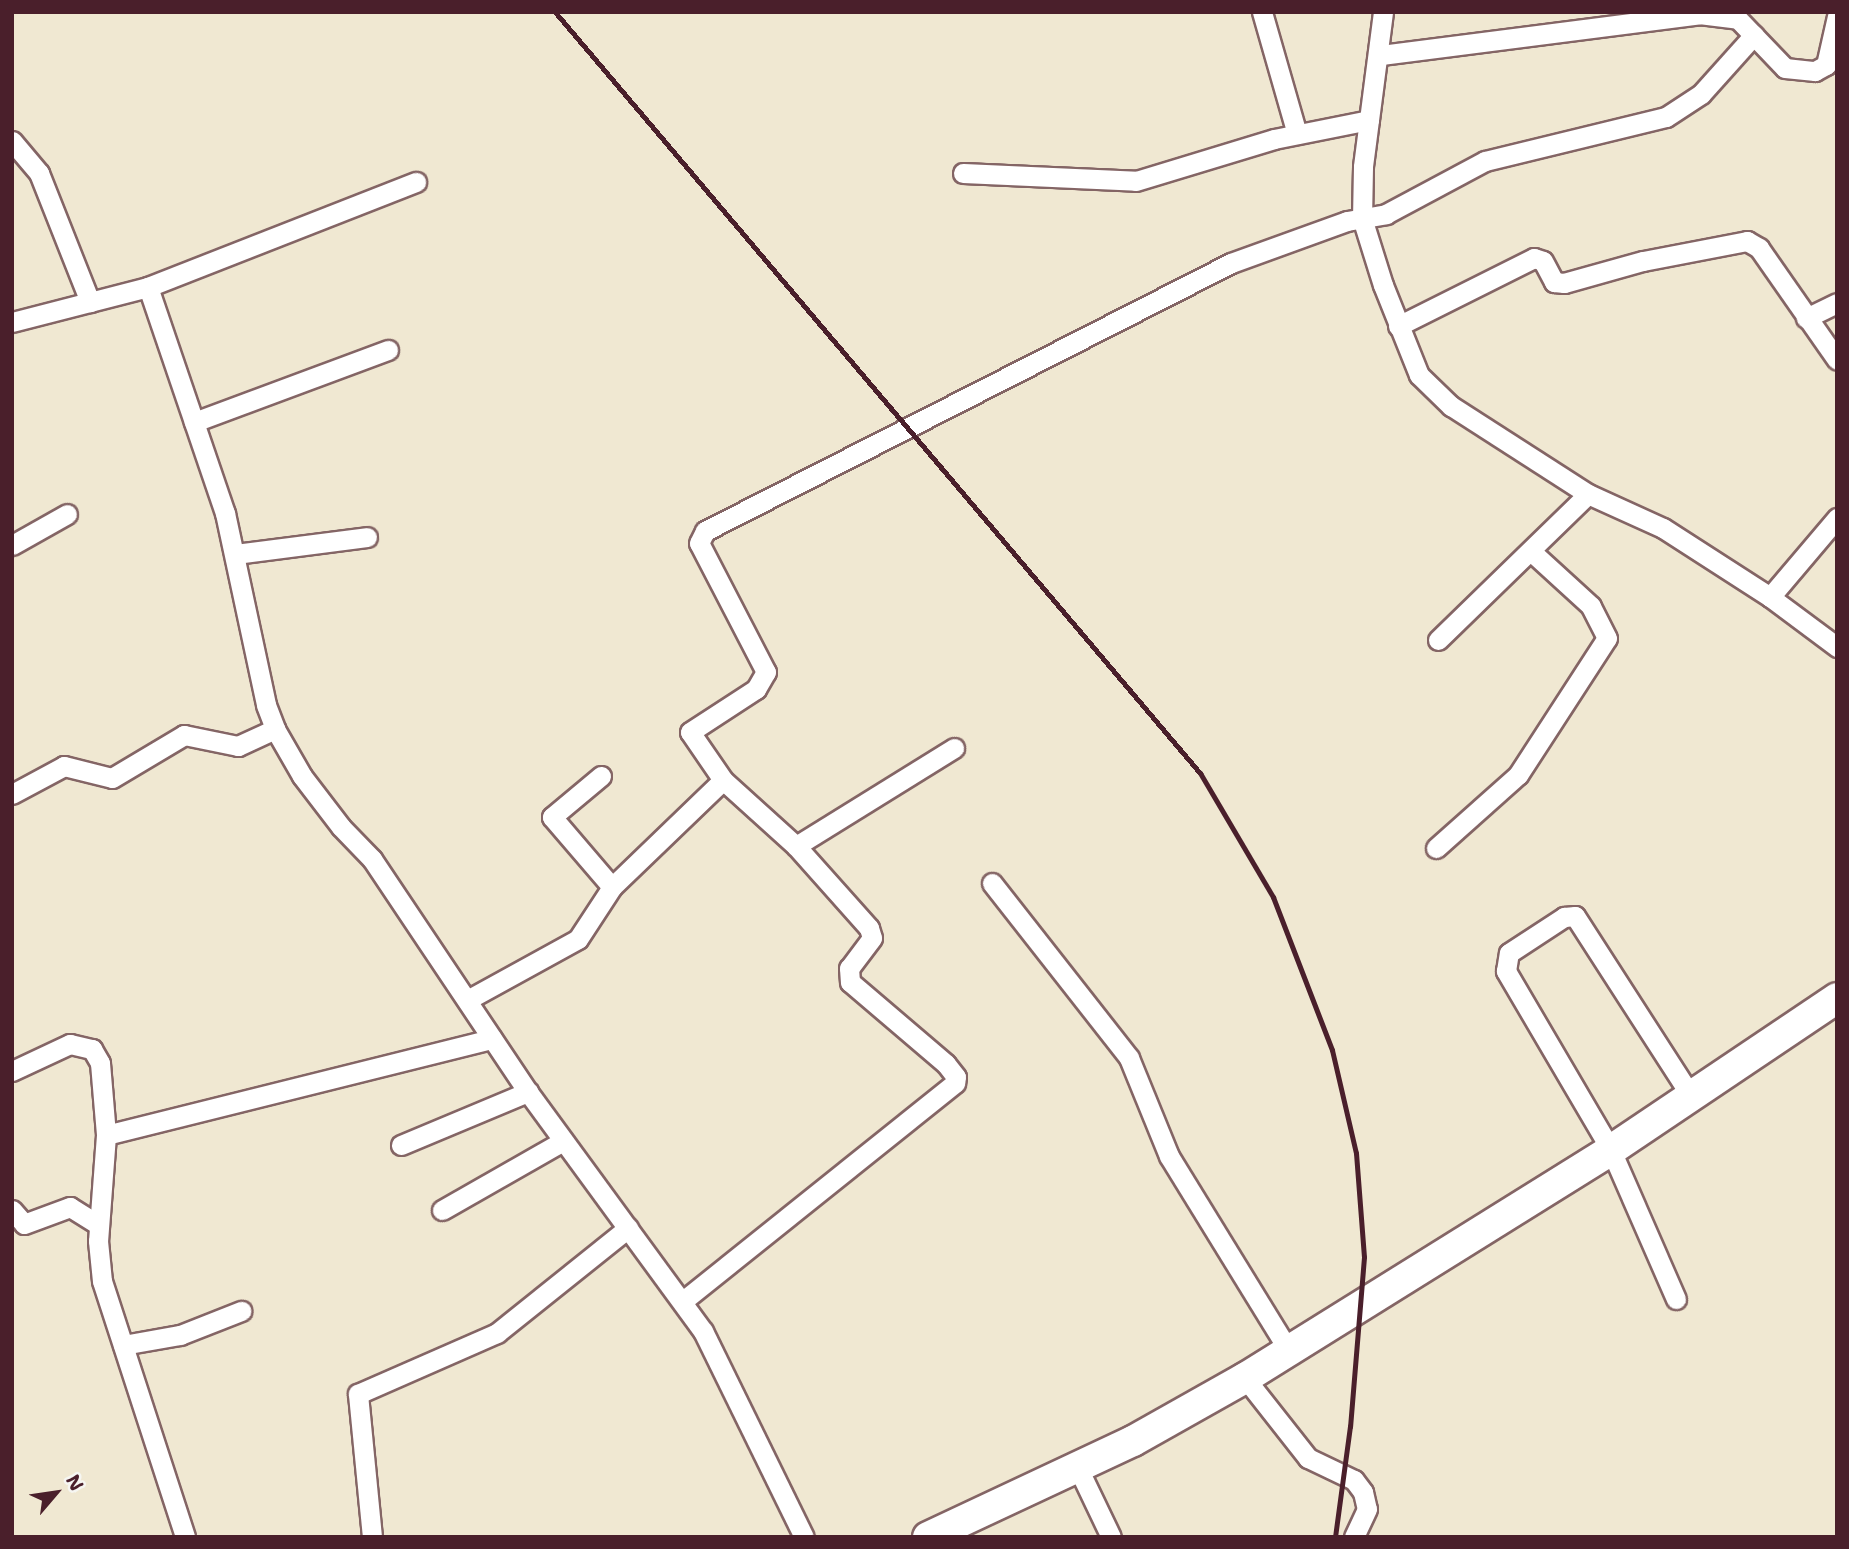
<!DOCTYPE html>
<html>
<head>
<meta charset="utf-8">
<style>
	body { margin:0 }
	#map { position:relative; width:1849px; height:1549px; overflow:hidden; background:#f0e8d2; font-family:"Shantell Sans",sans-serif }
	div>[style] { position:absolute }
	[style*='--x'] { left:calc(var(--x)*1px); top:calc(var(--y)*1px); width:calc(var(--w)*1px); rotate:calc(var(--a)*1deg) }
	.roads { filter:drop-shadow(2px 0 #846565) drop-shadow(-2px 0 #846565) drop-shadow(0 2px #846565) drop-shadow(0 -2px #846565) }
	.street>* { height:19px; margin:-9.5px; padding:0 9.5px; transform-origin:9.5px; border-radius:9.5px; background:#fff }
	.primary>* { height:30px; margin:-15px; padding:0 15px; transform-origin:15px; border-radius:15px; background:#fff }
	.rail>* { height:5px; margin:-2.5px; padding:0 2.5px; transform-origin:2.5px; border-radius:2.5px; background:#4a1f2b }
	span { translate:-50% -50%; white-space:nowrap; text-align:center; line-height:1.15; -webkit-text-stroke:5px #f6f6f2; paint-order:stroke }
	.frame { position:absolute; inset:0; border:14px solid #4a1f2b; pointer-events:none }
	.north { position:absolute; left:21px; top:1458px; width:70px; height:70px; -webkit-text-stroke:5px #f6f6f2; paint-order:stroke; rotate:61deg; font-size:19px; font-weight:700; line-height:28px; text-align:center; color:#4a1f2b }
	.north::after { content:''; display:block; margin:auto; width:24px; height:32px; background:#4a1f2b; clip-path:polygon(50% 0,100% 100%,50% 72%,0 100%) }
</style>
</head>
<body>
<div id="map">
	<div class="roads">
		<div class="street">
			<i style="--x:1262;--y:12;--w:127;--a:74"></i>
			<i style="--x:1383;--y:12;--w:156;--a:97.4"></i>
			<i style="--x:1363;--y:167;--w:51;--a:91.1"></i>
			<i style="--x:1362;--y:218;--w:70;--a:72.6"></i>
			<i style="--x:1383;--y:285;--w:97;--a:68.2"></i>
			<i style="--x:1419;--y:375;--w:45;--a:44.1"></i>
			<i style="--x:1451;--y:406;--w:163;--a:32.7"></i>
			<i style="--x:1588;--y:494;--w:82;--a:24.4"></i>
			<i style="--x:1663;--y:528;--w:127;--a:32.8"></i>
			<i style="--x:1770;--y:597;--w:84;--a:36.7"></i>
			<i style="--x:1381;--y:55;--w:321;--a:-7.3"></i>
			<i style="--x:1699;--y:14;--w:39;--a:7"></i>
			<i style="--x:1738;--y:19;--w:68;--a:46.2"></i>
			<i style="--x:1785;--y:68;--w:30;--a:6"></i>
			<i style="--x:1815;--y:71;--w:13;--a:-29"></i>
			<i style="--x:1826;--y:65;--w:50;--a:-77.3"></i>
			<i style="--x:12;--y:141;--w:42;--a:49.8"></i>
			<i style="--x:39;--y:173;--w:139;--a:68.4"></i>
			<i style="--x:963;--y:173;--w:173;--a:2.6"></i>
			<i style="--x:1136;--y:181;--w:144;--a:-16.9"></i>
			<i style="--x:1274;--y:139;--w:97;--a:-11.3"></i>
			<i style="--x:148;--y:287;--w:239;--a:71.2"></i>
			<i style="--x:225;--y:513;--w:196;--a:77.9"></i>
			<i style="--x:266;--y:705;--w:26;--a:69"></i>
			<i style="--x:275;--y:729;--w:54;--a:60.1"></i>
			<i style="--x:302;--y:776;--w:64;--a:52.6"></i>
			<i style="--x:341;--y:827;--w:45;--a:45.9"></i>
			<i style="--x:372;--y:859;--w:280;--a:56.2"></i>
			<i style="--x:528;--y:1092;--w:296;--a:53.8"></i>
			<i style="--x:703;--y:1331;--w:229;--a:63.9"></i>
			<i style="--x:1806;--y:318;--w:34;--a:-26"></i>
			<i style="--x:12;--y:322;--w:140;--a:-14.4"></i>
			<i style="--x:148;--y:287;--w:288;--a:-21.4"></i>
			<i style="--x:1398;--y:326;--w:152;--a:-26.6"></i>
			<i style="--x:1534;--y:258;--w:9;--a:18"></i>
			<i style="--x:1543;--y:261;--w:24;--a:62"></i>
			<i style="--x:1554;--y:282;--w:10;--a:6"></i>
			<i style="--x:1564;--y:283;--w:82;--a:-15.6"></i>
			<i style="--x:1643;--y:261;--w:106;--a:-10.9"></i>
			<i style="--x:1747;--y:241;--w:14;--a:30"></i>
			<i style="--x:1759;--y:248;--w:136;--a:55.1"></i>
			<i style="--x:194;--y:422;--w:207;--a:-20.4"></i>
			<i style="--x:12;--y:545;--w:63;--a:-29.4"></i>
			<i style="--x:235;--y:554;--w:133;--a:-7.3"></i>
			<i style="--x:1770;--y:597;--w:104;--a:-49.7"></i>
			<i style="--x:1438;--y:640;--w:209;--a:-44.2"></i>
			<i style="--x:601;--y:776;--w:64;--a:140.1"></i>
			<i style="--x:552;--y:817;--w:92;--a:49.4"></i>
			<i style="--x:723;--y:780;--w:58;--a:-124.5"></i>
			<i style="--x:690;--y:732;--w:79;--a:-33.1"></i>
			<i style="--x:756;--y:689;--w:20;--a:-60"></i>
			<i style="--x:766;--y:672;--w:145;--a:-117.4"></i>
			<i style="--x:699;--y:543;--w:13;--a:-63"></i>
			<i style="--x:705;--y:531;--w:590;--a:-27"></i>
			<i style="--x:1231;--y:263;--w:123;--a:-19.9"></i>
			<i style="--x:1347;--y:221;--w:40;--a:-10"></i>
			<i style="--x:1386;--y:214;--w:112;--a:-28.2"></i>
			<i style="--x:1485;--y:161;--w:186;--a:-13.7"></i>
			<i style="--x:1666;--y:117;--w:42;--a:-33.3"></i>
			<i style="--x:1701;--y:94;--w:79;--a:-48.1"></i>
			<i style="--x:12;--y:794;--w:59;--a:-28.3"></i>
			<i style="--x:64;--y:766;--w:49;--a:14"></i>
			<i style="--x:112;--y:778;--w:84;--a:-30.8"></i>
			<i style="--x:184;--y:735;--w:55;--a:11.5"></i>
			<i style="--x:238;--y:746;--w:41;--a:-24.7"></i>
			<i style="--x:796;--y:846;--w:186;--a:-31.8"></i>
			<i style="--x:1436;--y:848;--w:110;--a:-41.7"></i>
			<i style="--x:1518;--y:775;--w:163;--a:-57"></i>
			<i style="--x:1607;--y:638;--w:36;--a:-117"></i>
			<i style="--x:1591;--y:606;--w:79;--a:-137.6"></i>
			<i style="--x:992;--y:883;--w:222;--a:51.9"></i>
			<i style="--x:1129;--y:1058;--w:106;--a:67.8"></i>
			<i style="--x:1169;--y:1156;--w:229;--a:58.4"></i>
			<i style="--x:469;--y:999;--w:124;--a:-28.8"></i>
			<i style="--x:578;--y:939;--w:62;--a:-56.8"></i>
			<i style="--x:612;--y:887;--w:154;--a:-43.9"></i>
			<i style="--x:723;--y:780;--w:98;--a:42.1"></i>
			<i style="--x:796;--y:846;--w:110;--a:48.3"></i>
			<i style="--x:869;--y:928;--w:10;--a:73"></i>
			<i style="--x:872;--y:938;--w:38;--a:127"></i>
			<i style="--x:849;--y:968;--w:14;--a:86"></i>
			<i style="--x:850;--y:982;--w:126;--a:40.5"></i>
			<i style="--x:946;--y:1064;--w:16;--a:52"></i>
			<i style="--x:956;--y:1077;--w:6;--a:99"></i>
			<i style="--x:955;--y:1083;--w:349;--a:141.3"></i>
			<i style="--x:12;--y:1071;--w:64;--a:-25"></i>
			<i style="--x:70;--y:1044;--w:23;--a:13"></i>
			<i style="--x:92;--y:1049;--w:16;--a:60"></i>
			<i style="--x:100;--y:1063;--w:72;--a:85.2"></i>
			<i style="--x:106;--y:1135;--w:106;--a:94.3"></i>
			<i style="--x:98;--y:1241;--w:40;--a:84.3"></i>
			<i style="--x:102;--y:1281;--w:269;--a:72"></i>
			<i style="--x:106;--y:1135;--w:398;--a:-14"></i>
			<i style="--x:401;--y:1145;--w:138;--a:-22.7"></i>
			<i style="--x:12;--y:1210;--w:18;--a:49"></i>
			<i style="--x:24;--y:1224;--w:49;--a:-20.3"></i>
			<i style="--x:70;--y:1207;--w:34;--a:32"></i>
			<i style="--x:442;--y:1210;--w:139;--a:-29.7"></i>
			<i style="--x:1676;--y:1299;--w:163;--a:-113.6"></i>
			<i style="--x:1611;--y:1150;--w:208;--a:-120.4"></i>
			<i style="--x:1506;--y:971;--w:18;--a:-81"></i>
			<i style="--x:1509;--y:953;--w:66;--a:-33.2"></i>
			<i style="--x:1564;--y:917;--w:11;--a:-5"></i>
			<i style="--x:1575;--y:916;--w:214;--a:57.2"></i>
			<i style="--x:123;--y:1345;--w:58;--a:-10"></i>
			<i style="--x:180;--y:1335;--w:66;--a:-21.5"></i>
			<i style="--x:1245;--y:1378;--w:102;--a:51.8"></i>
			<i style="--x:1308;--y:1458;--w:51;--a:25.6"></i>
			<i style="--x:1354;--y:1480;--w:15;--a:53"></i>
			<i style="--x:1363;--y:1492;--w:17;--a:77"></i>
			<i style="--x:1367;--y:1509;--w:31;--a:115"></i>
			<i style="--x:1078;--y:1468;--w:76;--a:64.4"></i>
			<i style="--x:372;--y:1537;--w:144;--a:-95.6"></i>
			<i style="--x:358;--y:1394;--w:152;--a:-23.7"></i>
			<i style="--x:497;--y:1333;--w:168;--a:-38.7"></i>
		</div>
		<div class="primary">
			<i style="--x:928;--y:1537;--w:226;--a:-25.1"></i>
			<i style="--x:1133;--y:1441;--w:129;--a:-29.4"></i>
			<i style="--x:1245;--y:1378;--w:431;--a:-31.9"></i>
			<i style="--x:1611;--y:1150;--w:272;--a:-33.9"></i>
		</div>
	</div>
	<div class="rail">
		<i style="--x:555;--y:12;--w:998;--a:49.72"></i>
		<i style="--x:1200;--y:773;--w:144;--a:59.5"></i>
		<i style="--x:1273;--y:897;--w:164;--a:68.9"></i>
		<i style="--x:1332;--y:1050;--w:106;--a:76.9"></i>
		<i style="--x:1356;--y:1153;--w:104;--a:85.6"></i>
		<i style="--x:1364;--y:1257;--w:170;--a:94.7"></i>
		<i style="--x:1350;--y:1426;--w:112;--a:97.7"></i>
	</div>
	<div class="frame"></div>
	<div class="north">N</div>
</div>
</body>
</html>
